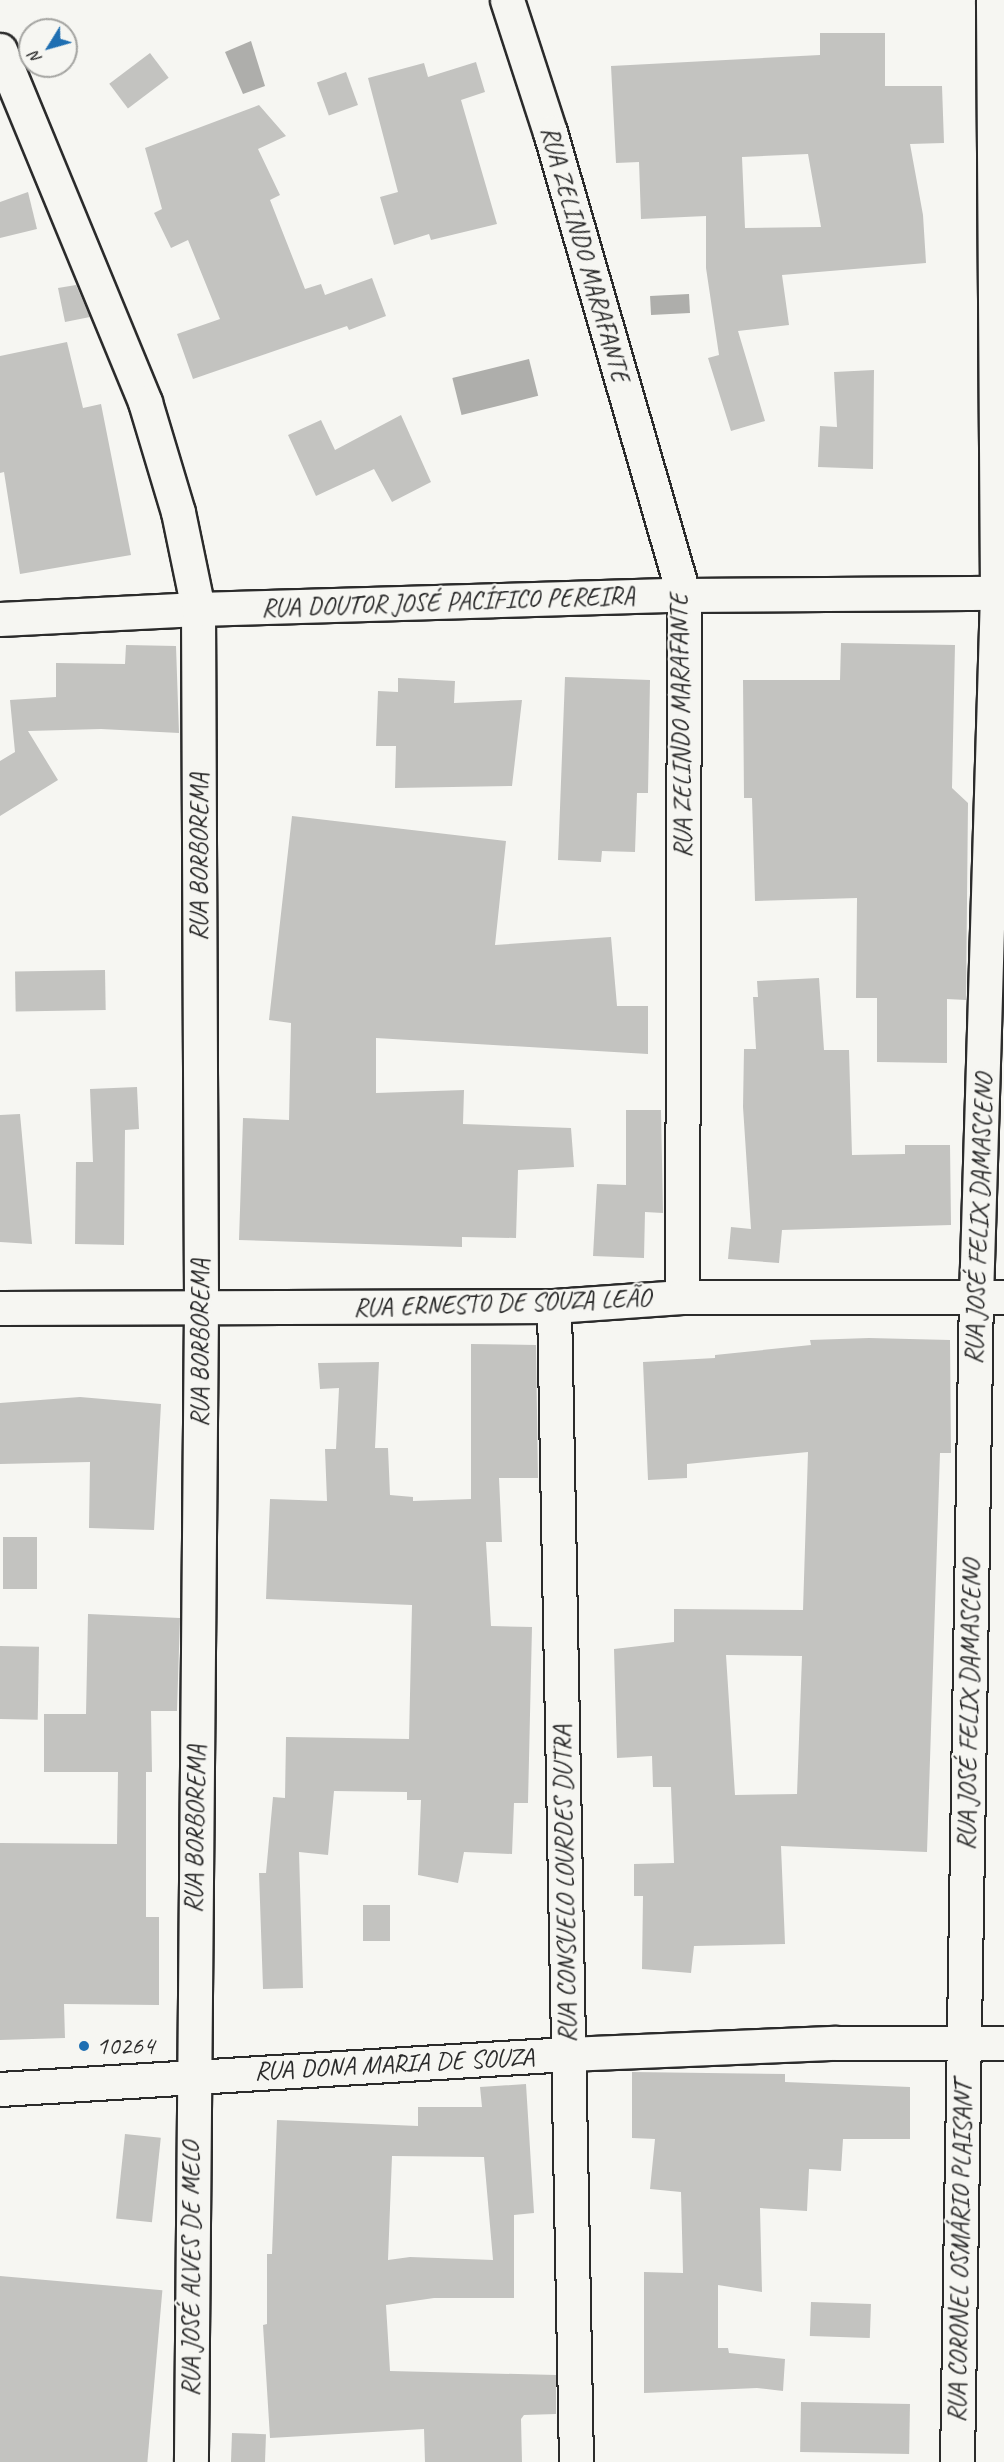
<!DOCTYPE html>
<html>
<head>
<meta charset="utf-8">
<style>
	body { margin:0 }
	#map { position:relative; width:1004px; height:2462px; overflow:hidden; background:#f6f6f2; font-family:Caveat,sans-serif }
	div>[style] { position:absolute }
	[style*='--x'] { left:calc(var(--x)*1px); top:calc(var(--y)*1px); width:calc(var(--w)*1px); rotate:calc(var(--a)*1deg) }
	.water>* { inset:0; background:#aeaeab; transform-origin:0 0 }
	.building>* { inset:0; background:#c3c3c0; transform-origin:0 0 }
	.roads { filter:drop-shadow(2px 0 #2b2b2b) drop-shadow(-2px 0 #2b2b2b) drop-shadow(0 2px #2b2b2b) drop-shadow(0 -2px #2b2b2b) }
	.minor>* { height:33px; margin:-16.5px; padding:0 16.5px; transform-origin:16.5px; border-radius:16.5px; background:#f6f6f2 }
	.dots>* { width:16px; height:16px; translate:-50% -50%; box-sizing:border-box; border:3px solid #f6f6f2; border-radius:50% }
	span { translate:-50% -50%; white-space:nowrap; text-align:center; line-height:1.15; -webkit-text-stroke:4.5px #f6f6f2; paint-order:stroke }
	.street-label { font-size:26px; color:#2b2b2b }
	.poi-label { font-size:26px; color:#2b2b2b }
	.left { translate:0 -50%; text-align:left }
	.north { position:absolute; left:18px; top:18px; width:60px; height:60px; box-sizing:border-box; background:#f6f6f2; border:2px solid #a5a5a2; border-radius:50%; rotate:233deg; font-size:16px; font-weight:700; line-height:24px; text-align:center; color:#2b2b2b }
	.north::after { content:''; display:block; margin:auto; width:21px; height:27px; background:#1f6fb2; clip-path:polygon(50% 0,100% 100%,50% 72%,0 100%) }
</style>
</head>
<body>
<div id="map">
	<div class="water">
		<i style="clip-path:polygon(251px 41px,265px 86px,243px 94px,225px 52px)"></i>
		<i style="left:689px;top:294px;width:19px;height:39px;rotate:87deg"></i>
		<i style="left:529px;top:359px;width:38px;height:79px;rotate:76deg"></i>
	</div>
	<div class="building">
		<i style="clip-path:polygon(evenodd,820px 33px,885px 33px,885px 86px,942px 86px,944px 143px,910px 144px,923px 215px,926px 263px,782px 275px,789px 325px,738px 331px,765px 421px,731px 431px,708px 358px,719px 355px,706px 268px,706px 216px,641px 219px,639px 162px,616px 163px,611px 66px,820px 55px,820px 33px,808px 154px,821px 227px,745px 228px,742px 157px,808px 154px)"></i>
		<i style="left:150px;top:53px;width:31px;height:51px;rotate:53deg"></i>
		<i style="clip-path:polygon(476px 62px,485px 92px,461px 100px,497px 224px,431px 240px,429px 234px,394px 245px,380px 197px,398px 192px,368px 78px,424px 63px,428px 77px)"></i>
		<i style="left:346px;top:72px;width:35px;height:31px;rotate:70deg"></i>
		<i style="clip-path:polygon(259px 105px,286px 136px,258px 149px,280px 195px,270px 200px,305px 289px,321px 284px,325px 295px,372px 278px,386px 316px,349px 330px,347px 326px,193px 379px,177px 334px,220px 319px,188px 240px,171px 248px,154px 213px,162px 209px,145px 148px)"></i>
		<i style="clip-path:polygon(28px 192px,37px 229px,0 238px,0 202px)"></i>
		<i style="clip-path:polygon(76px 285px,90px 317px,65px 322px,58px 288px)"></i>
		<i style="clip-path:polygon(67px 342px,83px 408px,101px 404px,131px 555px,20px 574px,4px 472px,0 473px,0 356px)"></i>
		<i style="clip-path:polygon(874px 370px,873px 469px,818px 467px,820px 426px,837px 427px,834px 372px)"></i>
		<i style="clip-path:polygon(401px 415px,431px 482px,392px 502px,374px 469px,316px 496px,288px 435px,321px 420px,335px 450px)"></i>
		<i style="clip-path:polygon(841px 643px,955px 645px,952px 788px,968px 803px,966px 1000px,947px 999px,947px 1063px,877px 1062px,877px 998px,856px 998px,857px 898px,755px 901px,752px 798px,744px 798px,743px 680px,840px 680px)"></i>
		<i style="clip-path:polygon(126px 645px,176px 646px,179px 733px,101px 729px,28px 731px,58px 780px,0 816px,0 761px,15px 752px,10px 700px,56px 697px,56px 663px,125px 664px)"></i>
		<i style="clip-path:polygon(565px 677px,650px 680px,648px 793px,637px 793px,635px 852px,602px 851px,601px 862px,558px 860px)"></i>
		<i style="clip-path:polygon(398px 678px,455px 681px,454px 703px,522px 700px,512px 786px,395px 788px,396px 746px,376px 746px,378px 691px,398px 692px)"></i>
		<i style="clip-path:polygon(292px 816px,506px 841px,495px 945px,611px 937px,617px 1006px,648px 1006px,648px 1054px,376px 1038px,376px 1093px,464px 1090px,463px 1124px,571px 1128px,574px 1167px,518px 1170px,516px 1238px,462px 1237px,462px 1247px,239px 1240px,243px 1118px,289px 1120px,291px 1023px,269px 1020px)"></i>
		<i style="left:105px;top:970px;width:40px;height:90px;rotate:89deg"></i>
		<i style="clip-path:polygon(819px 978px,824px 1050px,849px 1050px,852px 1155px,905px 1154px,905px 1145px,950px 1145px,951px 1225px,782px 1230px,779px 1263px,728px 1259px,731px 1227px,751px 1229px,743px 1107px,744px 1049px,756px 1049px,753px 997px,758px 997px,757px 981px)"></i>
		<i style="clip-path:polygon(137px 1087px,139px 1129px,125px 1130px,124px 1245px,75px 1244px,76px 1162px,93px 1162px,90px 1089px)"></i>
		<i style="clip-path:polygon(626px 1110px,661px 1110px,663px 1213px,645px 1212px,644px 1258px,593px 1256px,597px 1184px,626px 1185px)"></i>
		<i style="clip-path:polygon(20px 1114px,32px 1244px,0 1242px,0 1115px)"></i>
		<i style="clip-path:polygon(evenodd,869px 1338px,950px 1340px,951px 1453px,940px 1453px,927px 1852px,781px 1846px,785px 1944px,694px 1946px,691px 1973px,642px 1969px,643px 1896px,634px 1896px,634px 1864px,674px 1863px,671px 1787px,653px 1787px,652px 1756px,617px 1758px,614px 1649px,674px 1642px,674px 1609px,803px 1610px,808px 1452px,687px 1464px,687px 1478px,648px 1480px,643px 1362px,715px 1358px,715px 1355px,811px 1345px,810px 1340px,869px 1338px,726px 1655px,802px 1656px,797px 1794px,735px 1795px,726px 1655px)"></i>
		<i style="clip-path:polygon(471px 1344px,536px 1345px,538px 1478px,499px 1478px,502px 1542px,486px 1542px,491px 1626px,532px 1627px,528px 1803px,514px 1803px,512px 1854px,464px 1852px,458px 1883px,418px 1875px,421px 1800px,407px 1800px,407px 1792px,334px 1791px,328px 1855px,299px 1852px,303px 1988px,263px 1989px,259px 1873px,266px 1873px,273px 1797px,285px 1798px,286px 1737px,409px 1739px,412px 1605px,266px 1599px,270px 1499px,327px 1501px,325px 1449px,336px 1449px,339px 1388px,320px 1389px,318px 1363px,379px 1362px,375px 1448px,388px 1448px,390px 1495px,413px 1497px,413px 1501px,471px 1499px)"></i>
		<i style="clip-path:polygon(80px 1397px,161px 1404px,154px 1530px,89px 1528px,90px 1462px,0 1464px,0 1403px)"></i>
		<i style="left:3px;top:1537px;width:34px;height:52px"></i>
		<i style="clip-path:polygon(88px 1614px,180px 1618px,177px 1711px,151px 1711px,152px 1772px,146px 1772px,146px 1917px,159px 1917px,159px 2005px,64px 2004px,65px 2038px,0 2040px,0 1843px,117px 1844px,118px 1772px,44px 1772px,44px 1714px,86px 1714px)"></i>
		<i style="left:0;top:1646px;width:39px;height:73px;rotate:1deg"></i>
		<i style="left:363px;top:1905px;width:27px;height:36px"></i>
		<i style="clip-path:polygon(632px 2072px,785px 2074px,785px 2082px,910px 2087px,910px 2139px,843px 2139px,841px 2171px,809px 2169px,807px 2211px,760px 2208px,762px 2292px,718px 2285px,718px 2348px,728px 2348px,729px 2353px,785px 2359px,783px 2391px,757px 2388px,644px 2393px,644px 2272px,683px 2273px,681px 2192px,650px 2189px,655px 2139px,632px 2138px)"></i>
		<i style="clip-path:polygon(evenodd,526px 2084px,534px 2213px,514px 2215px,514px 2298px,434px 2298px,386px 2305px,390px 2371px,556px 2375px,556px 2414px,524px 2415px,521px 2419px,522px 2462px,425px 2462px,424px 2429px,270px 2438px,263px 2325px,267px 2324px,267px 2254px,272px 2254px,277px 2120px,418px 2126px,418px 2107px,482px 2107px,480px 2087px,526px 2084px,392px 2156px,484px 2157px,493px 2260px,410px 2257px,388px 2260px,392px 2156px)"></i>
		<i style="left:125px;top:2134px;width:36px;height:85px;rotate:6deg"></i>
		<i style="left:0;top:2276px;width:163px;height:186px;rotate:5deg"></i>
		<i style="left:811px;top:2302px;width:60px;height:34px;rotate:2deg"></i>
		<i style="left:801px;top:2402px;width:109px;height:50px;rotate:1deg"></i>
		<i style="left:232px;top:2433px;width:34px;height:29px;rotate:2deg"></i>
	</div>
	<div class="roads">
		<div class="minor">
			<i style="--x:507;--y:0;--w:139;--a:72"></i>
			<i style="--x:550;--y:132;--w:482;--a:73.9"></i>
			<i style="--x:684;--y:595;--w:702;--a:90.16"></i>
			<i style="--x:0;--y:50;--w:381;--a:67.6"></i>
			<i style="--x:145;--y:402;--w:115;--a:73.3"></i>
			<i style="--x:178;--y:512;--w:99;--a:78.3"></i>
			<i style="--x:198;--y:609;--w:699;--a:89.75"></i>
			<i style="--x:201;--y:1308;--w:1154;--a:90.5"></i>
			<i style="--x:0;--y:619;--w:198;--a:-2.9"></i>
			<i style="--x:198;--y:609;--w:486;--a:-1.7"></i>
			<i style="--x:684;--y:595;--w:320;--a:-0.4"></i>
			<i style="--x:554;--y:1306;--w:1156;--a:88.91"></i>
			<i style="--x:0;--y:1308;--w:554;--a:-0.21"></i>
			<i style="--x:554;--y:1306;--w:128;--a:-4"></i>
			<i style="--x:682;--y:1297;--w:322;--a:0"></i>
			<i style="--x:0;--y:2089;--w:569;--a:-3.53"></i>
			<i style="--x:568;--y:2054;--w:268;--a:-2.4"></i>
			<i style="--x:836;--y:2043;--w:168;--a:0"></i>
			<i style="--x:957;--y:2462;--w:1165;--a:-89.07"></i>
			<i style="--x:976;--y:1297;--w:704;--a:-88.29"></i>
			<i style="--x:997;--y:593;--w:593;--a:-90.39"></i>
		</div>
	</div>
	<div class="dots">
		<i style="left:84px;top:2046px;background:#1f6fb2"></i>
	</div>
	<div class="street-label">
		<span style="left:585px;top:254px;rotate:74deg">RUA ZELINDO MARAFANTE</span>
		<span style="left:448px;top:602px;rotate:-2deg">RUA DOUTOR JOSÉ PACÍFICO PEREIRA</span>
		<span style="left:681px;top:726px;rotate:-91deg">RUA ZELINDO MARAFANTE</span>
		<span style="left:199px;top:857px;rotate:-90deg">RUA BORBOREMA</span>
		<span style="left:979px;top:1219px;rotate:-88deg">RUA JOSÉ FELIX DAMASCENO</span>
		<span style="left:502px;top:1303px;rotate:-2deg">RUA ERNESTO DE SOUZA LEÃO</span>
		<span style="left:200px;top:1343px;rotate:-90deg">RUA BORBOREMA</span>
		<span style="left:969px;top:1705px;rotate:-89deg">RUA JOSÉ FELIX DAMASCENO</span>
		<span style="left:195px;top:1829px;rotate:-89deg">RUA BORBOREMA</span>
		<span style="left:565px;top:1884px;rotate:-91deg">RUA CONSUELO LOURDES DUTRA</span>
		<span style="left:394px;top:2064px;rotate:-3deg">RUA DONA MARIA DE SOUZA</span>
		<span style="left:960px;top:2252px;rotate:-89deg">RUA CORONEL OSMÁRIO PLAISANT</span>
		<span style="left:191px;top:2269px;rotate:-90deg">RUA JOSÉ ALVES DE MELO</span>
	</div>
	<div class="poi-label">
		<span class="left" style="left:96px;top:2046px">10264</span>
	</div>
	<div class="north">N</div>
</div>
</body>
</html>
